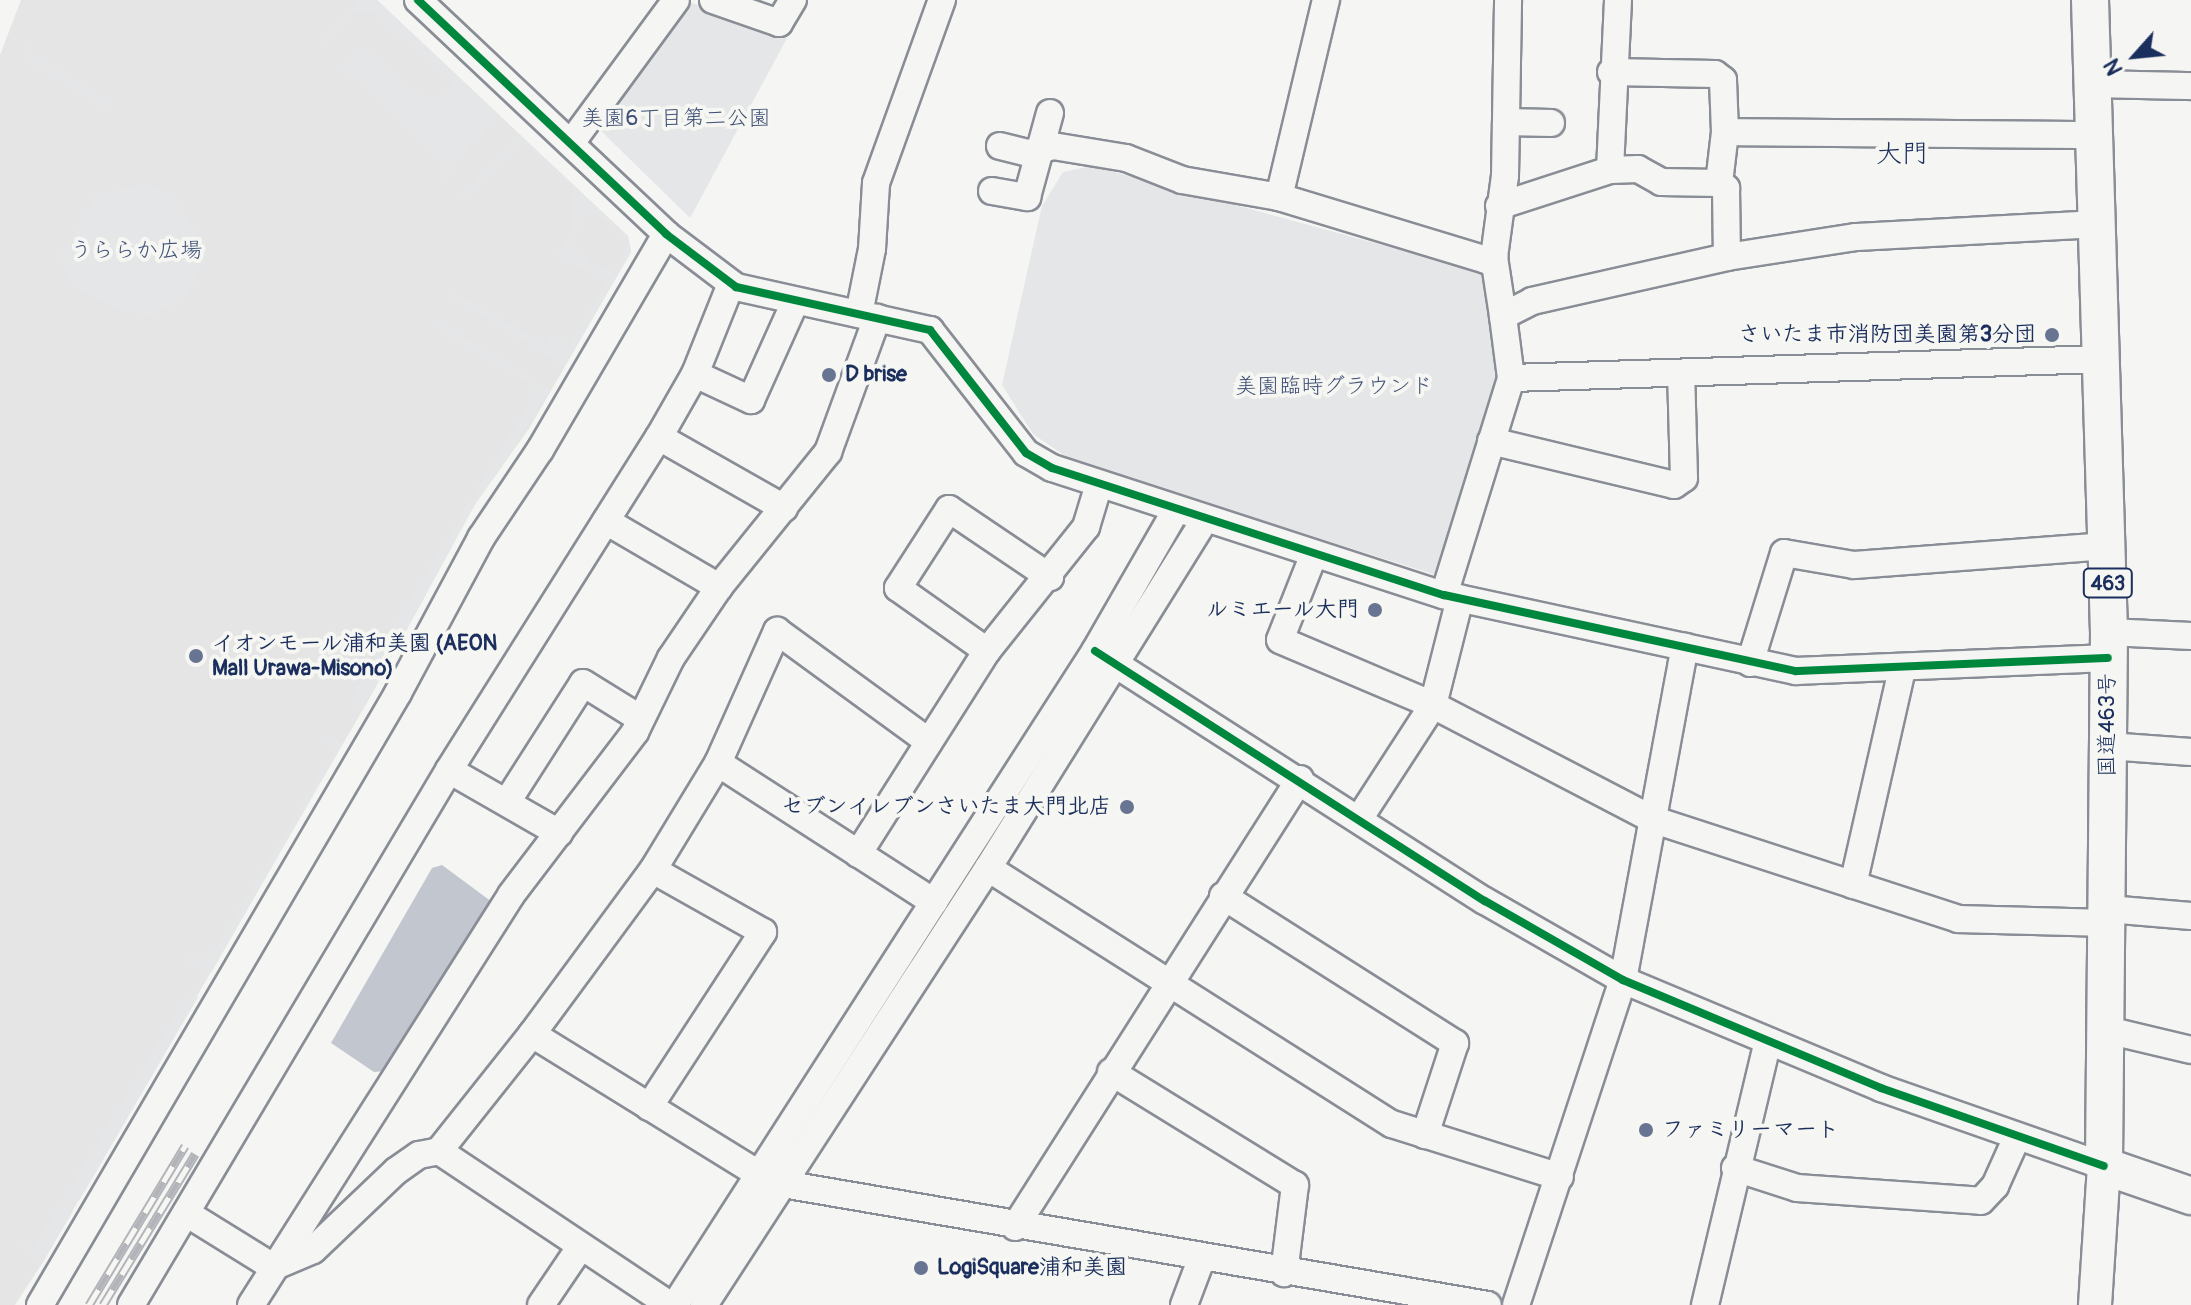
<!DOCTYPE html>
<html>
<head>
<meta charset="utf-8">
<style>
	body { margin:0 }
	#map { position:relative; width:2191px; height:1305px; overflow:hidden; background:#f5f5f3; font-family:Pangolin,"Klee One",sans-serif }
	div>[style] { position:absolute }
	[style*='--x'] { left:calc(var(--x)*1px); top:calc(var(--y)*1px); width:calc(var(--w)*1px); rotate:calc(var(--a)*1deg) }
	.built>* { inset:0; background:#e5e5e6 }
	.green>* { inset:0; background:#e4e6e7 }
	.water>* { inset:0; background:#c1c6cf }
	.roads { filter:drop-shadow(2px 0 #898d95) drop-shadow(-2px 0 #898d95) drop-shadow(0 2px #898d95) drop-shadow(0 -2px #898d95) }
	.minor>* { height:26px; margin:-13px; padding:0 13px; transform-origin:13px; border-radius:13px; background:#f5f5f3 }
	.major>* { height:32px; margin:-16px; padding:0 16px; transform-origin:16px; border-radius:16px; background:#f5f5f3 }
	.highway>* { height:36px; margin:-18px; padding:0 18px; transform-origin:18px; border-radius:18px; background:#f5f5f3 }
	.rail>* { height:9px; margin-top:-4.5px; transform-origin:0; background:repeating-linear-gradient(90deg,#f6f6f2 0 18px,#b2b4b9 0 36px); box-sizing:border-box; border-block:2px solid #b2b4b9 }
	.cycleway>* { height:8px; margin:-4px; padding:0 4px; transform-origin:4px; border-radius:4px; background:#00873e }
	.dots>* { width:22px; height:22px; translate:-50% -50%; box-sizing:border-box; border:4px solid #f6f6f2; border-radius:50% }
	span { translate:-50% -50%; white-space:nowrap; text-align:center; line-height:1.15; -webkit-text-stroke:8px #f6f6f2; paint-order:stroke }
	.shield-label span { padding:2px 6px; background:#f6f6f2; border:2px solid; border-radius:6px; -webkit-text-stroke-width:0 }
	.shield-label { font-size:20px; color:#1b2f5e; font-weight:700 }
	.park-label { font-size:22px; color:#405177 }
	.poi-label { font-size:22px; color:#1b2f5e; font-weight:700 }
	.right { translate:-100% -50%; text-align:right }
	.left { translate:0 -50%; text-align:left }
	.street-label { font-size:22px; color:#1b2f5e }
	.quarter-label { font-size:26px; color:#1b2f5e }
	.north { position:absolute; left:2095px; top:16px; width:80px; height:80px; -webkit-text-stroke:6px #f6f6f2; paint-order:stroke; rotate:243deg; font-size:22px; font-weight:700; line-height:32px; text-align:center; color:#1b2f5e }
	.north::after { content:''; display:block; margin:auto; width:28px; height:36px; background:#1b2f5e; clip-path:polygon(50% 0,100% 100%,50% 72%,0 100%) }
</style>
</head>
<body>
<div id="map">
	<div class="built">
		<i style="clip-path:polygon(21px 0,377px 0,628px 236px,631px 252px,530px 427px,474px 506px,373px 692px,43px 1262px,15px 1305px,0 1305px,0 55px)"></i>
	</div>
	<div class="green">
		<i style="clip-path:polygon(360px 0,377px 0,499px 115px,441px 180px,437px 177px,448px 165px,343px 67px,331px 77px,360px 46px,434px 106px,455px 84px,372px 11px,354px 13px,309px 56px)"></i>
		<i style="clip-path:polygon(684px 0,787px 38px,690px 218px,596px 126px)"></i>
		<i style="clip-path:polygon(33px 38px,28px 52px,113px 104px,104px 107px,21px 56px)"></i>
		<i style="clip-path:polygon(519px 135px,628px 236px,631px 252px,565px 366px,449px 295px,451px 291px,546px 344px,552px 334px,569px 344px,605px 284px,591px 275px,596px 265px,612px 273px,627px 248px,619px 229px,589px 211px,567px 246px,589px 260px,583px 270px,557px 254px,574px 226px,574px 190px,522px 140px,467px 200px,460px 197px)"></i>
		<i style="clip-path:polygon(1092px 166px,1485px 273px,1495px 378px,1436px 575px,1071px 460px,1033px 434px,1002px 385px,1042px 206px,1063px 172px)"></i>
		<i style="clip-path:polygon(148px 184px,172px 198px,190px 220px,205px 256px,192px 287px,177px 303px,148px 316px,117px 309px,73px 286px,61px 257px,96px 195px)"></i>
		<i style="clip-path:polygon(436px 319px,550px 391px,474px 506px,363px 710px,351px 701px,360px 681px,538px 389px,432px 324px)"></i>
		<i style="clip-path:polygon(330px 735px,343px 743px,211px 973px,187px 960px,190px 955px,200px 962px,204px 955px,210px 957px,335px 750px,319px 740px)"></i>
		<i style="clip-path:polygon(189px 992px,198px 997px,79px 1201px,66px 1194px)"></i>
		<i style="clip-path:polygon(61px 1203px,73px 1211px,43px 1262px,16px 1245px,16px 1241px,32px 1250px)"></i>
	</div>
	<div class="water">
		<i style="clip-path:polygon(442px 865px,492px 902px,384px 1071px,374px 1072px,331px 1043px,432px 868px)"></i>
	</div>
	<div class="roads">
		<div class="minor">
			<i style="--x:418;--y:0;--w:341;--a:43.3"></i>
			<i style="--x:666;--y:234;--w:88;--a:37.1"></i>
			<i style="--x:736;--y:287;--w:199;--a:12.5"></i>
			<i style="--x:930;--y:330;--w:156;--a:52"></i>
			<i style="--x:1026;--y:453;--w:30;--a:30"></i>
			<i style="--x:1052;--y:468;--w:412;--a:18"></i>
			<i style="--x:1444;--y:595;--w:360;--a:12.2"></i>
			<i style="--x:1796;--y:671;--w:312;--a:-2.4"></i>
			<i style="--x:713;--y:0;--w:70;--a:19.2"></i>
			<i style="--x:779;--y:23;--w:27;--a:-59"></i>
			<i style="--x:1611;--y:72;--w:104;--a:1.1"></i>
			<i style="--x:1715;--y:74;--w:10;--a:37"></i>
			<i style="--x:1723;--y:80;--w:52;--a:87.8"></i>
			<i style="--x:1725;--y:132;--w:51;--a:96.7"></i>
			<i style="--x:2094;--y:84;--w:97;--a:1.2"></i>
			<i style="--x:1506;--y:122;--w:45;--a:1.3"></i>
			<i style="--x:1725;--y:132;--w:371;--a:0.5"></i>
			<i style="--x:571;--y:143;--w:177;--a:-53.7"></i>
			<i style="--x:1000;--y:146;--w:30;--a:14"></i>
			<i style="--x:1029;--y:153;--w:25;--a:-16"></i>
			<i style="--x:1053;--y:146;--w:74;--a:9.3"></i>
			<i style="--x:1126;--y:158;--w:60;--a:21.4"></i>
			<i style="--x:1182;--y:180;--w:98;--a:9.9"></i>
			<i style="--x:1279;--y:197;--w:216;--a:16.9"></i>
			<i style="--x:1486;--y:260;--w:9;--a:-21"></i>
			<i style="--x:1494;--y:257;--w:82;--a:-82.3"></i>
			<i style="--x:1505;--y:176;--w:176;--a:-89"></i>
			<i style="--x:1610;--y:170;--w:170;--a:-87.3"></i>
			<i style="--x:992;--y:191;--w:36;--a:10"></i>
			<i style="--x:1027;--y:197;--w:87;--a:-74.7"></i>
			<i style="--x:1279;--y:197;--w:203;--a:-76.6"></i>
			<i style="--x:1499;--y:206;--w:117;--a:-18"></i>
			<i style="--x:1610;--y:170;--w:28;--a:-2"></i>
			<i style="--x:1638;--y:169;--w:26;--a:29"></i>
			<i style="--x:1661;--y:182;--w:58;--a:1"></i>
			<i style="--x:1719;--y:183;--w:9;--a:36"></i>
			<i style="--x:1726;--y:188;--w:69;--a:89.2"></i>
			<i style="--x:1494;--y:257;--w:60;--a:81.3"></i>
			<i style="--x:859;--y:314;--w:66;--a:-78.7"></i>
			<i style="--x:872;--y:249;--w:66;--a:-86.5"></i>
			<i style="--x:876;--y:183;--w:195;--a:-70.2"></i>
			<i style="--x:695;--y:374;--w:62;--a:24.9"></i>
			<i style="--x:751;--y:400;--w:107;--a:-65.8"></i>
			<i style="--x:1511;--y:378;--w:593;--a:-1.84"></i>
			<i style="--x:659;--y:437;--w:144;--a:29.6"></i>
			<i style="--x:1491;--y:441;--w:188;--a:13.5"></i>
			<i style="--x:1674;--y:485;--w:12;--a:-35"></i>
			<i style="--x:1684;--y:478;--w:105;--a:-91.6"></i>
			<i style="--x:606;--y:521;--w:131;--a:30.3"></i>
			<i style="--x:1314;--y:554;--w:92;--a:111.6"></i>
			<i style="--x:1280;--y:640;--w:166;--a:23"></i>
			<i style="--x:1433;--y:705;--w:249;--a:27.5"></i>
			<i style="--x:1654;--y:820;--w:320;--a:18"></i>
			<i style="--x:1958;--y:919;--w:150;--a:1.5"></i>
			<i style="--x:1444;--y:595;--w:227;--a:-72.8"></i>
			<i style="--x:1511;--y:378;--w:63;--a:-97.4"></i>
			<i style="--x:1503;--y:316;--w:33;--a:-27"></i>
			<i style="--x:1532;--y:301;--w:200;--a:-12.7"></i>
			<i style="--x:1727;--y:257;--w:131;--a:-8.8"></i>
			<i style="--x:1856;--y:237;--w:243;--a:-3.1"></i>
			<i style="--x:2109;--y:632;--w:82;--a:2.8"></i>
			<i style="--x:987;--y:651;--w:109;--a:-144.7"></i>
			<i style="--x:898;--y:588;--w:94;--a:-57.2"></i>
			<i style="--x:949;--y:509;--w:122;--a:34"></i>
			<i style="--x:1095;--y:651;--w:463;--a:32.7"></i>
			<i style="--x:1485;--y:901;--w:159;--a:29.8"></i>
			<i style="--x:1623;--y:980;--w:280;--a:22.7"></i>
			<i style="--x:1881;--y:1088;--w:236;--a:19.3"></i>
			<i style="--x:1750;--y:663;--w:115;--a:-72.8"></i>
			<i style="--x:1784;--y:553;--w:71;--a:9.7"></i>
			<i style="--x:1854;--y:565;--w:254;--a:-4.3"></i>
			<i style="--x:2108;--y:746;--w:83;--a:4.1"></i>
			<i style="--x:718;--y:763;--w:257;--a:32.8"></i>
			<i style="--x:449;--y:770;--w:127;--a:29.8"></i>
			<i style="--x:507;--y:802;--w:141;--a:-57.4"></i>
			<i style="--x:583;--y:683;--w:68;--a:31.8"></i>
			<i style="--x:1359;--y:819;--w:136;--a:-57"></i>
			<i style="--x:1433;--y:705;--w:110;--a:-75.8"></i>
			<i style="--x:858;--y:854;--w:241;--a:-57.6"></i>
			<i style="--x:987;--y:651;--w:159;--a:-51.4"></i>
			<i style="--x:1086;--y:527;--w:45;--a:-73.2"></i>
			<i style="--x:988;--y:868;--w:478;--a:32.4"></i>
			<i style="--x:1392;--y:1124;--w:176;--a:17.5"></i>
			<i style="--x:1853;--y:885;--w:221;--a:-77.2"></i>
			<i style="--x:1223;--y:896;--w:275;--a:32.4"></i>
			<i style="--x:1455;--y:1043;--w:97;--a:108.1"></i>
			<i style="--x:2108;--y:909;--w:83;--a:4.8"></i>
			<i style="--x:2107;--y:1030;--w:86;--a:13.4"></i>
			<i style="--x:532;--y:1034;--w:268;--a:31.7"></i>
			<i style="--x:760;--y:1175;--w:25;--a:21"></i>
			<i style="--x:783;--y:1184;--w:715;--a:9.74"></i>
			<i style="--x:1111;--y:1072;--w:216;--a:31.6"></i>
			<i style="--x:1295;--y:1185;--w:89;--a:97.1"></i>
			<i style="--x:649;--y:1107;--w:209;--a:-56.9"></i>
			<i style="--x:763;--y:932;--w:126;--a:-150.6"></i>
			<i style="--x:439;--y:1151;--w:278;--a:33.7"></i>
			<i style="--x:1735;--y:1168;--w:65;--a:17.9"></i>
			<i style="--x:1797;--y:1188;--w:184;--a:4"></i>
			<i style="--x:1981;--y:1201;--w:21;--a:-47"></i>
			<i style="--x:1995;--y:1186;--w:54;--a:-65.8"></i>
			<i style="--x:186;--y:1213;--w:102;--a:31.8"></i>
			<i style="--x:273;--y:1267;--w:43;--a:-23"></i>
			<i style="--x:313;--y:1250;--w:115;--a:-43.6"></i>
			<i style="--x:396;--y:1171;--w:28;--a:-35"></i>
			<i style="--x:419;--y:1155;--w:20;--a:-11"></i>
			<i style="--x:439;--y:1151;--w:149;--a:-51.5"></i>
			<i style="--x:532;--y:1034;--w:204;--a:-53.6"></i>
			<i style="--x:653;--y:870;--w:125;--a:-58.7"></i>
			<i style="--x:718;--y:763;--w:145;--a:-65.9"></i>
			<i style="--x:777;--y:631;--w:188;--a:36.1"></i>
			<i style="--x:1015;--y:1227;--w:531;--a:-57.54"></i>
			<i style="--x:40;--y:1305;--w:709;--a:-59.67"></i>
			<i style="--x:398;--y:693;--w:176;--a:-61.8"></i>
			<i style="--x:481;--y:538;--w:106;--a:-56.2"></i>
			<i style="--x:540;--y:450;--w:250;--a:-59.7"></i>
			<i style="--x:131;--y:1305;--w:622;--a:-59.27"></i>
			<i style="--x:449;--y:770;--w:394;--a:-57.8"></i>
			<i style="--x:659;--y:437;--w:73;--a:-60.3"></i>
			<i style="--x:695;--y:374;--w:97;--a:-68.2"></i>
			<i style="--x:251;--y:1305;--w:485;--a:-57.6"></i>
			<i style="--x:511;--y:895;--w:205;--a:-52.7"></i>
			<i style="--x:635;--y:732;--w:82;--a:-64.1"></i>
			<i style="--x:671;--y:658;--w:86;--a:-55.9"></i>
			<i style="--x:719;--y:587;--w:174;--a:-51.1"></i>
			<i style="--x:828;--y:452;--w:143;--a:-69.9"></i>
			<i style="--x:541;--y:1305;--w:71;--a:-55.9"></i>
			<i style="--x:675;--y:1305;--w:777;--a:-57.29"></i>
			<i style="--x:1095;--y:651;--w:163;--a:-60.1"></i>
			<i style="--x:704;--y:1305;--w:521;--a:-56.98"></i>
			<i style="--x:988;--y:868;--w:410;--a:-58.1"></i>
			<i style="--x:1184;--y:1305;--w:48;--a:-69.3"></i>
			<i style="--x:1516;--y:1305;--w:342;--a:-71.8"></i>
			<i style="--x:1623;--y:980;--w:339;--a:-79.5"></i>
			<i style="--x:1705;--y:1305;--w:268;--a:-76.6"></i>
		</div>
		<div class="major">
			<i style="--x:2095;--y:1305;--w:139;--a:-86.3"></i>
		</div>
		<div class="highway">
			<i style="--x:2090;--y:0;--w:632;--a:88.28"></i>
			<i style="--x:2109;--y:632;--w:534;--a:90.54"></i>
			<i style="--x:2104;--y:1166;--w:92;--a:19"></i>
		</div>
	</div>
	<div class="rail">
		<i style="--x:89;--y:1305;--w:186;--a:-58.9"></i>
		<i style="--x:103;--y:1305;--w:177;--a:-58.6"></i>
	</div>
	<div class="cycleway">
		<i style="--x:418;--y:0;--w:341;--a:43.3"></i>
		<i style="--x:666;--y:234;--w:88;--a:37.1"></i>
		<i style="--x:736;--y:287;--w:199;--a:12.5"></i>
		<i style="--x:930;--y:330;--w:156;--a:52"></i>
		<i style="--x:1026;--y:453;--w:30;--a:30"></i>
		<i style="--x:1052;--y:468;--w:412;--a:18"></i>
		<i style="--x:1444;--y:595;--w:360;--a:12.2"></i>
		<i style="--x:1796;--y:671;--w:312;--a:-2.4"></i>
		<i style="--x:1095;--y:651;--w:463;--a:32.7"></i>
		<i style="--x:1485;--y:901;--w:159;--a:29.8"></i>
		<i style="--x:1623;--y:980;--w:280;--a:22.7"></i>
		<i style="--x:1881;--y:1088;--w:236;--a:19.3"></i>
	</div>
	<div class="dots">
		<i style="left:2052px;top:335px;background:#677492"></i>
		<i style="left:829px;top:375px;background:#677492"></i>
		<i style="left:1375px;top:610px;background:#677492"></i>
		<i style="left:196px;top:656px;background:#677492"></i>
		<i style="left:1127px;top:807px;background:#677492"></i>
		<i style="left:1646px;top:1130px;background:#677492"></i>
		<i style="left:921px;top:1268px;background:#677492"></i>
	</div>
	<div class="shield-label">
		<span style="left:2108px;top:583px">463</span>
	</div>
	<div class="park-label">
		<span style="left:676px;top:119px">美園6丁目第二公園</span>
		<span style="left:136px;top:251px">うららか広場</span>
		<span style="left:1334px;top:387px">美園臨時グラウンド</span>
	</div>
	<div class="poi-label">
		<span class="right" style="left:2036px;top:335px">さいたま市消防団美園第3分団</span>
		<span class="left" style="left:845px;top:375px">D brise</span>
		<span class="right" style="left:1359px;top:610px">ルミエール大門</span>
		<span class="left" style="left:212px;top:656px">イオンモール浦和美園 (AEON<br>Mall Urawa-Misono)</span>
		<span class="right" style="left:1111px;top:807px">セブンイレブンさいたま大門北店</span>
		<span class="left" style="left:1662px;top:1130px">ファミリーマート</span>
		<span class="left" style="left:937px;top:1268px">LogiSquare浦和美園</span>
	</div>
	<div class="street-label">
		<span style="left:2108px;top:725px;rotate:-90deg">国道463号</span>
	</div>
	<div class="quarter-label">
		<span style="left:1902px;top:155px">大門</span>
	</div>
	<div class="north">N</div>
</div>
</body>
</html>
